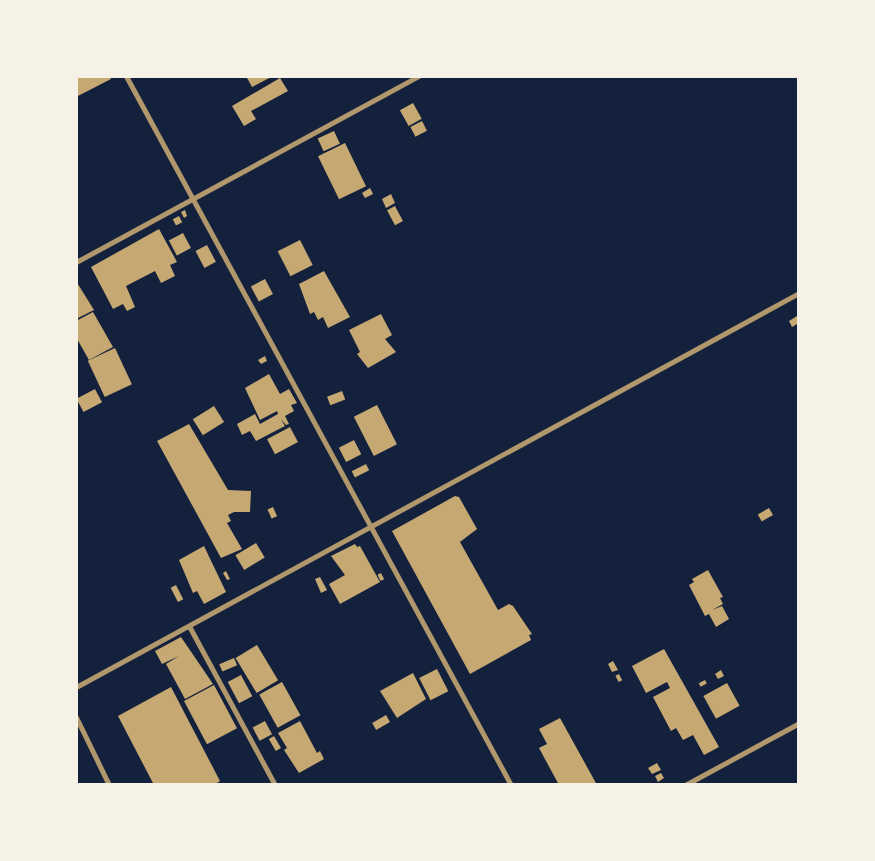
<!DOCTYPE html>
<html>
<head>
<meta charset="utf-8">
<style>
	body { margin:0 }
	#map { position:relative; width:875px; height:861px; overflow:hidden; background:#14213d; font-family:"Golos Text",sans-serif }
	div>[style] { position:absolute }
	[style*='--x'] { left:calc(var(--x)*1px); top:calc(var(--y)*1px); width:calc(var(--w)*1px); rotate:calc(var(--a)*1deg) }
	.building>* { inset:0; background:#c6a872; transform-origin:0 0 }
	.minor>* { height:5px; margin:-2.5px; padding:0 2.5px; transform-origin:2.5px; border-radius:2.5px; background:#b1986c }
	span { translate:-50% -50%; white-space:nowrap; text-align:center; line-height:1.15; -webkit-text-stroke:5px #f6f1e7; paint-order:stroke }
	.frame { position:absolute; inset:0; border:78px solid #f6f1e7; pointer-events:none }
</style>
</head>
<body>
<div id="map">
	<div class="building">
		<i style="clip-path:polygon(76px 76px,109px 76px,111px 79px,76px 97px)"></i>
		<i style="clip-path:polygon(246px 76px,273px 76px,252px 87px)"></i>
		<i style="clip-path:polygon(280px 78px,288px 91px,251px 111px,256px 119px,244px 126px,232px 106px)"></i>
		<i style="left:413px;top:103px;width:18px;height:15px;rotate:61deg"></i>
		<i style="left:422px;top:121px;width:11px;height:13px;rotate:63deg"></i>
		<i style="left:334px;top:131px;width:14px;height:18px;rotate:65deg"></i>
		<i style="left:345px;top:143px;width:48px;height:30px;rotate:64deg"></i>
		<i style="clip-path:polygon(370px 188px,373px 194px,365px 198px,362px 193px)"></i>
		<i style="clip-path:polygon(391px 194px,395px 203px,386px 208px,382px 199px)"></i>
		<i style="left:395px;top:206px;width:17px;height:9px;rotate:62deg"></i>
		<i style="clip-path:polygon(185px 210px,187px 216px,184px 218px,181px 212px)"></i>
		<i style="left:179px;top:216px;width:7px;height:7px;rotate:63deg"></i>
		<i style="clip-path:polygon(159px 229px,177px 262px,170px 265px,175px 276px,161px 283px,155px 271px,126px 286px,135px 307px,127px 311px,123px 304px,113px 309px,91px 267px)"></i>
		<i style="left:183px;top:233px;width:17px;height:16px;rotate:62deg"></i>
		<i style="left:300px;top:240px;width:28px;height:25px;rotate:63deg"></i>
		<i style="left:207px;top:245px;width:19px;height:13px;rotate:62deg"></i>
		<i style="clip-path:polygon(324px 271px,350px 317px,328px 328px,323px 317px,318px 320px,314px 312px,310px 314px,299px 284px)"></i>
		<i style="left:265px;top:279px;width:17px;height:16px;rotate:62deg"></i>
		<i style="clip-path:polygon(76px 281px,94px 310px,76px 319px)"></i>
		<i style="clip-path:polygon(93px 312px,113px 347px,89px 360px,76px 337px,76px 321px)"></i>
		<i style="clip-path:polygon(381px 314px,392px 335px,385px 339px,396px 352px,368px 368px,357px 354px,360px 352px,349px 330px)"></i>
		<i style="clip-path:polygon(797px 316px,799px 323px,792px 327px,789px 321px)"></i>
		<i style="left:115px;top:348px;width:40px;height:30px;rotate:65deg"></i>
		<i style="clip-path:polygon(265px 356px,267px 361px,261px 364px,258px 360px)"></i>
		<i style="clip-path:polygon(269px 374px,280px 394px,289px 389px,297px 403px,291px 405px,294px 411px,285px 416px,289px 424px,286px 425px,281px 419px,285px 426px,256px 441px,250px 431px,242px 435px,237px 424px,255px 414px,260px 424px,278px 414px,277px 411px,260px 420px,245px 388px)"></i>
		<i style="left:95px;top:389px;width:15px;height:21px;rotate:62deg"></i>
		<i style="left:342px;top:391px;width:9px;height:16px;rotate:69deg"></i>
		<i style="left:377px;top:405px;width:44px;height:26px;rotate:63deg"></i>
		<i style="left:214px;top:406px;width:19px;height:25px;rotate:58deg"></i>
		<i style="clip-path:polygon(189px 424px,228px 490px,251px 491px,250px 512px,234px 512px,228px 515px,231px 521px,227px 523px,242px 549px,221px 558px,157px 441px)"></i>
		<i style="left:290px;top:427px;width:17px;height:26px;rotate:62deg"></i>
		<i style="left:354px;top:440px;width:16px;height:17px;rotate:63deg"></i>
		<i style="left:366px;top:464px;width:7px;height:16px;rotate:63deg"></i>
		<i style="clip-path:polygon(455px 496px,459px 497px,477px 529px,460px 542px,498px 610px,509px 604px,513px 606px,532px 634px,529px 635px,531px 640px,470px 674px,392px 531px)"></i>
		<i style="left:273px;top:507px;width:10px;height:6px;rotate:66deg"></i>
		<i style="left:769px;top:508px;width:8px;height:13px;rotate:60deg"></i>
		<i style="left:256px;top:543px;width:17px;height:24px;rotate:59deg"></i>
		<i style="clip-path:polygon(355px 544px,357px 547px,360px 546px,380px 582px,340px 604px,329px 584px,345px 575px,331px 556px)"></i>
		<i style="clip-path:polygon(204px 546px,226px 592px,204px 604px,197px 591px,193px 593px,179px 560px)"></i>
		<i style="clip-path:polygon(708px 570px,723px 597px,720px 598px,723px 604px,712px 610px,722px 606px,729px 619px,716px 627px,709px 614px,705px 616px,689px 585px,694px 582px,692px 579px)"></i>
		<i style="clip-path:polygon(226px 571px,230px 579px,227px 580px,223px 573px)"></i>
		<i style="left:381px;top:573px;width:7px;height:4px;rotate:63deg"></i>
		<i style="clip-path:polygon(320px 577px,327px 590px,321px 593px,315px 579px)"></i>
		<i style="left:176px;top:585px;width:16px;height:6px;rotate:63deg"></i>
		<i style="clip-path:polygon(181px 637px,213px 684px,185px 699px,166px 664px,179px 656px,162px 664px,155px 651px)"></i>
		<i style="left:257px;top:645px;width:41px;height:25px;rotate:59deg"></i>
		<i style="clip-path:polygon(664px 649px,719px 747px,704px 755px,693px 735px,683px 740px,676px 728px,671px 731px,653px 697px,670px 688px,667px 682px,646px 693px,632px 666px)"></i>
		<i style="left:234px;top:658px;width:8px;height:16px;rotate:67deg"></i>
		<i style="clip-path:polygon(613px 661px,618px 670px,612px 672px,608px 664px)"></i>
		<i style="left:437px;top:669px;width:25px;height:20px;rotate:63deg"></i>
		<i style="clip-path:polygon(721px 670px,724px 676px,718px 679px,715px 674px)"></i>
		<i style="clip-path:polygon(413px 673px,426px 699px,397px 718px,380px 691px)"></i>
		<i style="left:619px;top:674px;width:7px;height:4px;rotate:63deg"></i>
		<i style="left:241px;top:675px;width:24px;height:15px;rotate:62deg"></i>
		<i style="left:705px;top:680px;width:4px;height:7px;rotate:63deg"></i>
		<i style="left:282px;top:682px;width:38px;height:26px;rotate:61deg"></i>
		<i style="left:727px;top:683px;width:26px;height:27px;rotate:61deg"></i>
		<i style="left:214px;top:685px;width:49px;height:34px;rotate:62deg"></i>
		<i style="clip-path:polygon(171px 687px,220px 781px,214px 785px,154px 785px,118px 716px)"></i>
		<i style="left:386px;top:715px;width:8px;height:16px;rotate:60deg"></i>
		<i style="clip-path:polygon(560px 718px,597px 785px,559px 785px,539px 748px,547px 744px,539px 729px)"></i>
		<i style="left:265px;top:721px;width:15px;height:14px;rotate:62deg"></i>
		<i style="clip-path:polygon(300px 721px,317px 753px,320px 751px,324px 759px,299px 773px,284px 750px,287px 748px,278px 733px)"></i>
		<i style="left:274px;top:736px;width:14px;height:6px;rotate:60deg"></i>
		<i style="clip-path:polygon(657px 763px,661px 770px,652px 774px,648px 768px)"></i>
		<i style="clip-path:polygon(661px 773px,664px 778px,658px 782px,655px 776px)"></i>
	</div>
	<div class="minor">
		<i style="--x:126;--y:76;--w:807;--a:61.5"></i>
		<i style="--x:76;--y:262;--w:390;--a:-28.5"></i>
		<i style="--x:189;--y:626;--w:181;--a:61.6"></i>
		<i style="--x:76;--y:687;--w:823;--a:-28.59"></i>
		<i style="--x:76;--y:717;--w:76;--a:64.1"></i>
		<i style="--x:685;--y:785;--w:130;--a:-28.5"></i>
	</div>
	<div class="frame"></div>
</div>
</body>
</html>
